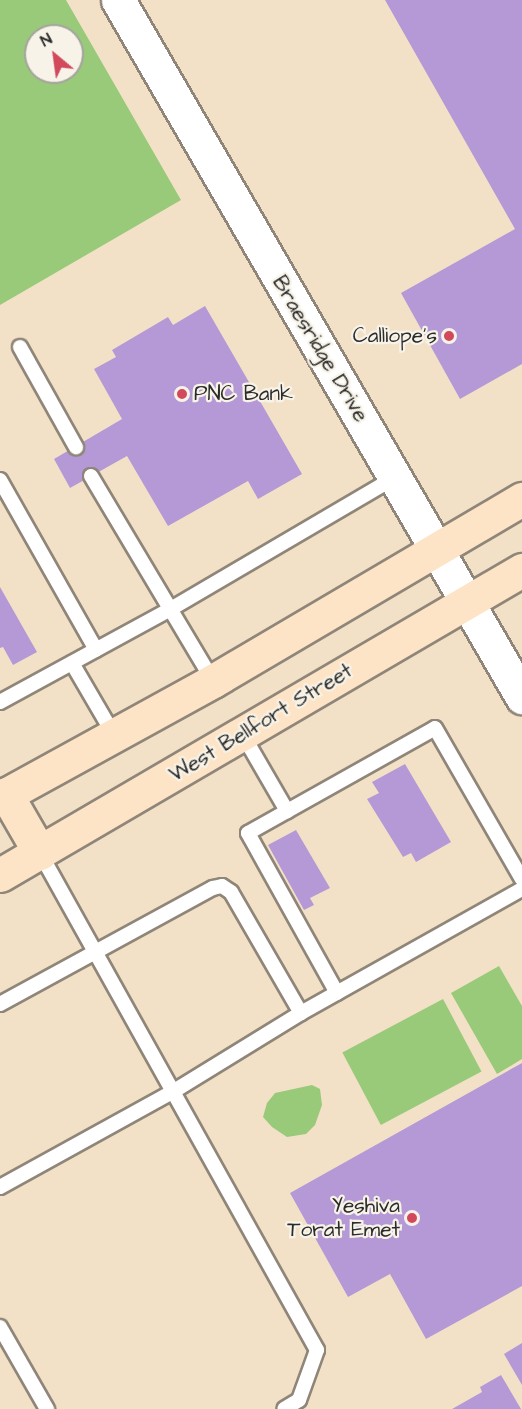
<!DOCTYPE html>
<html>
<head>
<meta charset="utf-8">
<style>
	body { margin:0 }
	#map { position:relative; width:522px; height:1409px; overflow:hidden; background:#f3e1c7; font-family:"Architects Daughter",sans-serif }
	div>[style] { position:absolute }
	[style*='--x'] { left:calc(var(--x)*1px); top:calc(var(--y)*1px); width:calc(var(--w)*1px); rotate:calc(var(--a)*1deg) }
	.green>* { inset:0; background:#98ca7a; transform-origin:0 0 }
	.building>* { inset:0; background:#b499d6 }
	.roads { filter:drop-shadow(2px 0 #8f8679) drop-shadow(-2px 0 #8f8679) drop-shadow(0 2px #8f8679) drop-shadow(0 -2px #8f8679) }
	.service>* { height:14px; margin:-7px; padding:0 7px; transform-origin:7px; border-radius:7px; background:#fff }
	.tertiary>* { height:33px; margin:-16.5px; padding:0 16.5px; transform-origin:16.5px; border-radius:16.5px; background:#fff }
	.secondary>* { height:33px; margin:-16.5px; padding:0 16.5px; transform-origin:16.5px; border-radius:16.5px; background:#fee4c6 }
	.dots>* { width:16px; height:16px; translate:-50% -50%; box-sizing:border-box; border:3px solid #f7f3e8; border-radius:50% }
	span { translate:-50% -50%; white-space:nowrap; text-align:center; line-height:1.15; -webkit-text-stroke:4.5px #f7f3e8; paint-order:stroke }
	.poi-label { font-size:21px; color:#2b2b2b }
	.right { translate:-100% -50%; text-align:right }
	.left { translate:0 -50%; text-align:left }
	.street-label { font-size:21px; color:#2b2b2b }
	.north { position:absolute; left:24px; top:24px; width:60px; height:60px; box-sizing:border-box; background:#f7f3e8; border:2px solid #a5a39c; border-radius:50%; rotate:331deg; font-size:16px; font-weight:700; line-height:24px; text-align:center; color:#2b2b2b }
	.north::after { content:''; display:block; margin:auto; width:21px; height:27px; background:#d1495b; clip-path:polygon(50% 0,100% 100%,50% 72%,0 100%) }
</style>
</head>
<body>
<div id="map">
	<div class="green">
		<i style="clip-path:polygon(evenodd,0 0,66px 0,181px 200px,0 305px,0 0,36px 36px,72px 36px,72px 72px,36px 72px,36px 36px)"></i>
		<i style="clip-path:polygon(499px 966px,522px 1006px,522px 1059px,497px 1074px,451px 993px)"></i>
		<i style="left:443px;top:999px;width:82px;height:114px;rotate:62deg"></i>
		<i style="clip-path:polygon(312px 1085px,320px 1089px,322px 1105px,315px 1125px,306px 1134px,287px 1137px,272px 1127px,263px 1117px,267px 1103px,275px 1093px)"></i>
	</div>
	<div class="building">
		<i style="clip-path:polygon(385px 0,522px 0,522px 364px,460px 399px,401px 293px,515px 229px)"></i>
		<i style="clip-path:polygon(205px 306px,302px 474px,258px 499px,248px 481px,168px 526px,127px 456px,70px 488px,54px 459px,122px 419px,94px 369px,116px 357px,112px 350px,168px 317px,173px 325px)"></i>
		<i style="clip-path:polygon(0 587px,37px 652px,13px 665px,3px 647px,0 648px)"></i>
		<i style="clip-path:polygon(405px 764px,451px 842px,416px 862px,411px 853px,403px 857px,367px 799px,379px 793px,372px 782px)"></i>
		<i style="clip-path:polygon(296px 830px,330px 888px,310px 898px,314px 905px,304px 910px,268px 845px)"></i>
		<i style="clip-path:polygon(522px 1063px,522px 1286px,426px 1339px,390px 1274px,348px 1297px,290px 1193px)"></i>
		<i style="clip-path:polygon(522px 1343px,522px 1385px,504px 1354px)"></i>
		<i style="clip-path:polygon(501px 1375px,521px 1409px,452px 1409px,482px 1392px,480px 1387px)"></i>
	</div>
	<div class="roads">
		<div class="service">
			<i style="--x:20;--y:347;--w:115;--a:60.8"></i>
			<i style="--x:91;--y:476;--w:239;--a:59.2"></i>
			<i style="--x:0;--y:480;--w:195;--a:60.5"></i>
			<i style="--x:72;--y:663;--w:83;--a:59.7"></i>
			<i style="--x:0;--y:702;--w:192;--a:-28.6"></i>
			<i style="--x:169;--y:610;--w:263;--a:-30.4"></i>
			<i style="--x:243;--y:735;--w:88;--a:59.9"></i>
			<i style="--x:40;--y:853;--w:569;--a:60.87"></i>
			<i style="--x:317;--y:1350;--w:53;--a:109.8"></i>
			<i style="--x:299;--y:1400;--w:17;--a:149"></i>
			<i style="--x:337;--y:993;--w:183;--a:-119.1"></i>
			<i style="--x:248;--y:833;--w:214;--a:-29.3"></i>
			<i style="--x:435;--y:728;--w:174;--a:60.1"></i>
			<i style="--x:0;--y:1004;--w:243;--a:-28.6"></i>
			<i style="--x:213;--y:888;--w:9;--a:-13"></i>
			<i style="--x:222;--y:886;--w:11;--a:34"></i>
			<i style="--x:231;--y:892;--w:140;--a:60"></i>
			<i style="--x:0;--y:1187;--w:199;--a:-28.9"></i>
			<i style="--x:174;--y:1091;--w:149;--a:-31.6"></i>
			<i style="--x:301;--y:1013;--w:253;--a:-29.3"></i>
			<i style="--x:0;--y:1327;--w:95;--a:60.2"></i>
		</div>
		<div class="tertiary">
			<i style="--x:118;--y:0;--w:806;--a:59.9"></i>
		</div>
		<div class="secondary">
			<i style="--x:6;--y:794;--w:68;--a:60"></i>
			<i style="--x:0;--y:798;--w:243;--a:-28.8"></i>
			<i style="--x:213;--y:681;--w:359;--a:-30.5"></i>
			<i style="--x:0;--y:875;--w:605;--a:-30.3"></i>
		</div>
	</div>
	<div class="dots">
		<i style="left:449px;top:336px;background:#d1495b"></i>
		<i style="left:182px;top:394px;background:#d1495b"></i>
		<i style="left:412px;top:1218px;background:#d1495b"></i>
	</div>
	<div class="poi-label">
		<span class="right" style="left:437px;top:336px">Calliope's</span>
		<span class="left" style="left:194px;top:394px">PNC Bank</span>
		<span class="right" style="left:400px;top:1218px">Yeshiva<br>Torat Emet</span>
	</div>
	<div class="street-label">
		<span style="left:320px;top:349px;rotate:59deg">Braesridge Drive</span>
		<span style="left:261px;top:723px;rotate:-31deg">West Bellfort Street</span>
	</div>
	<div class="north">N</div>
</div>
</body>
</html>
